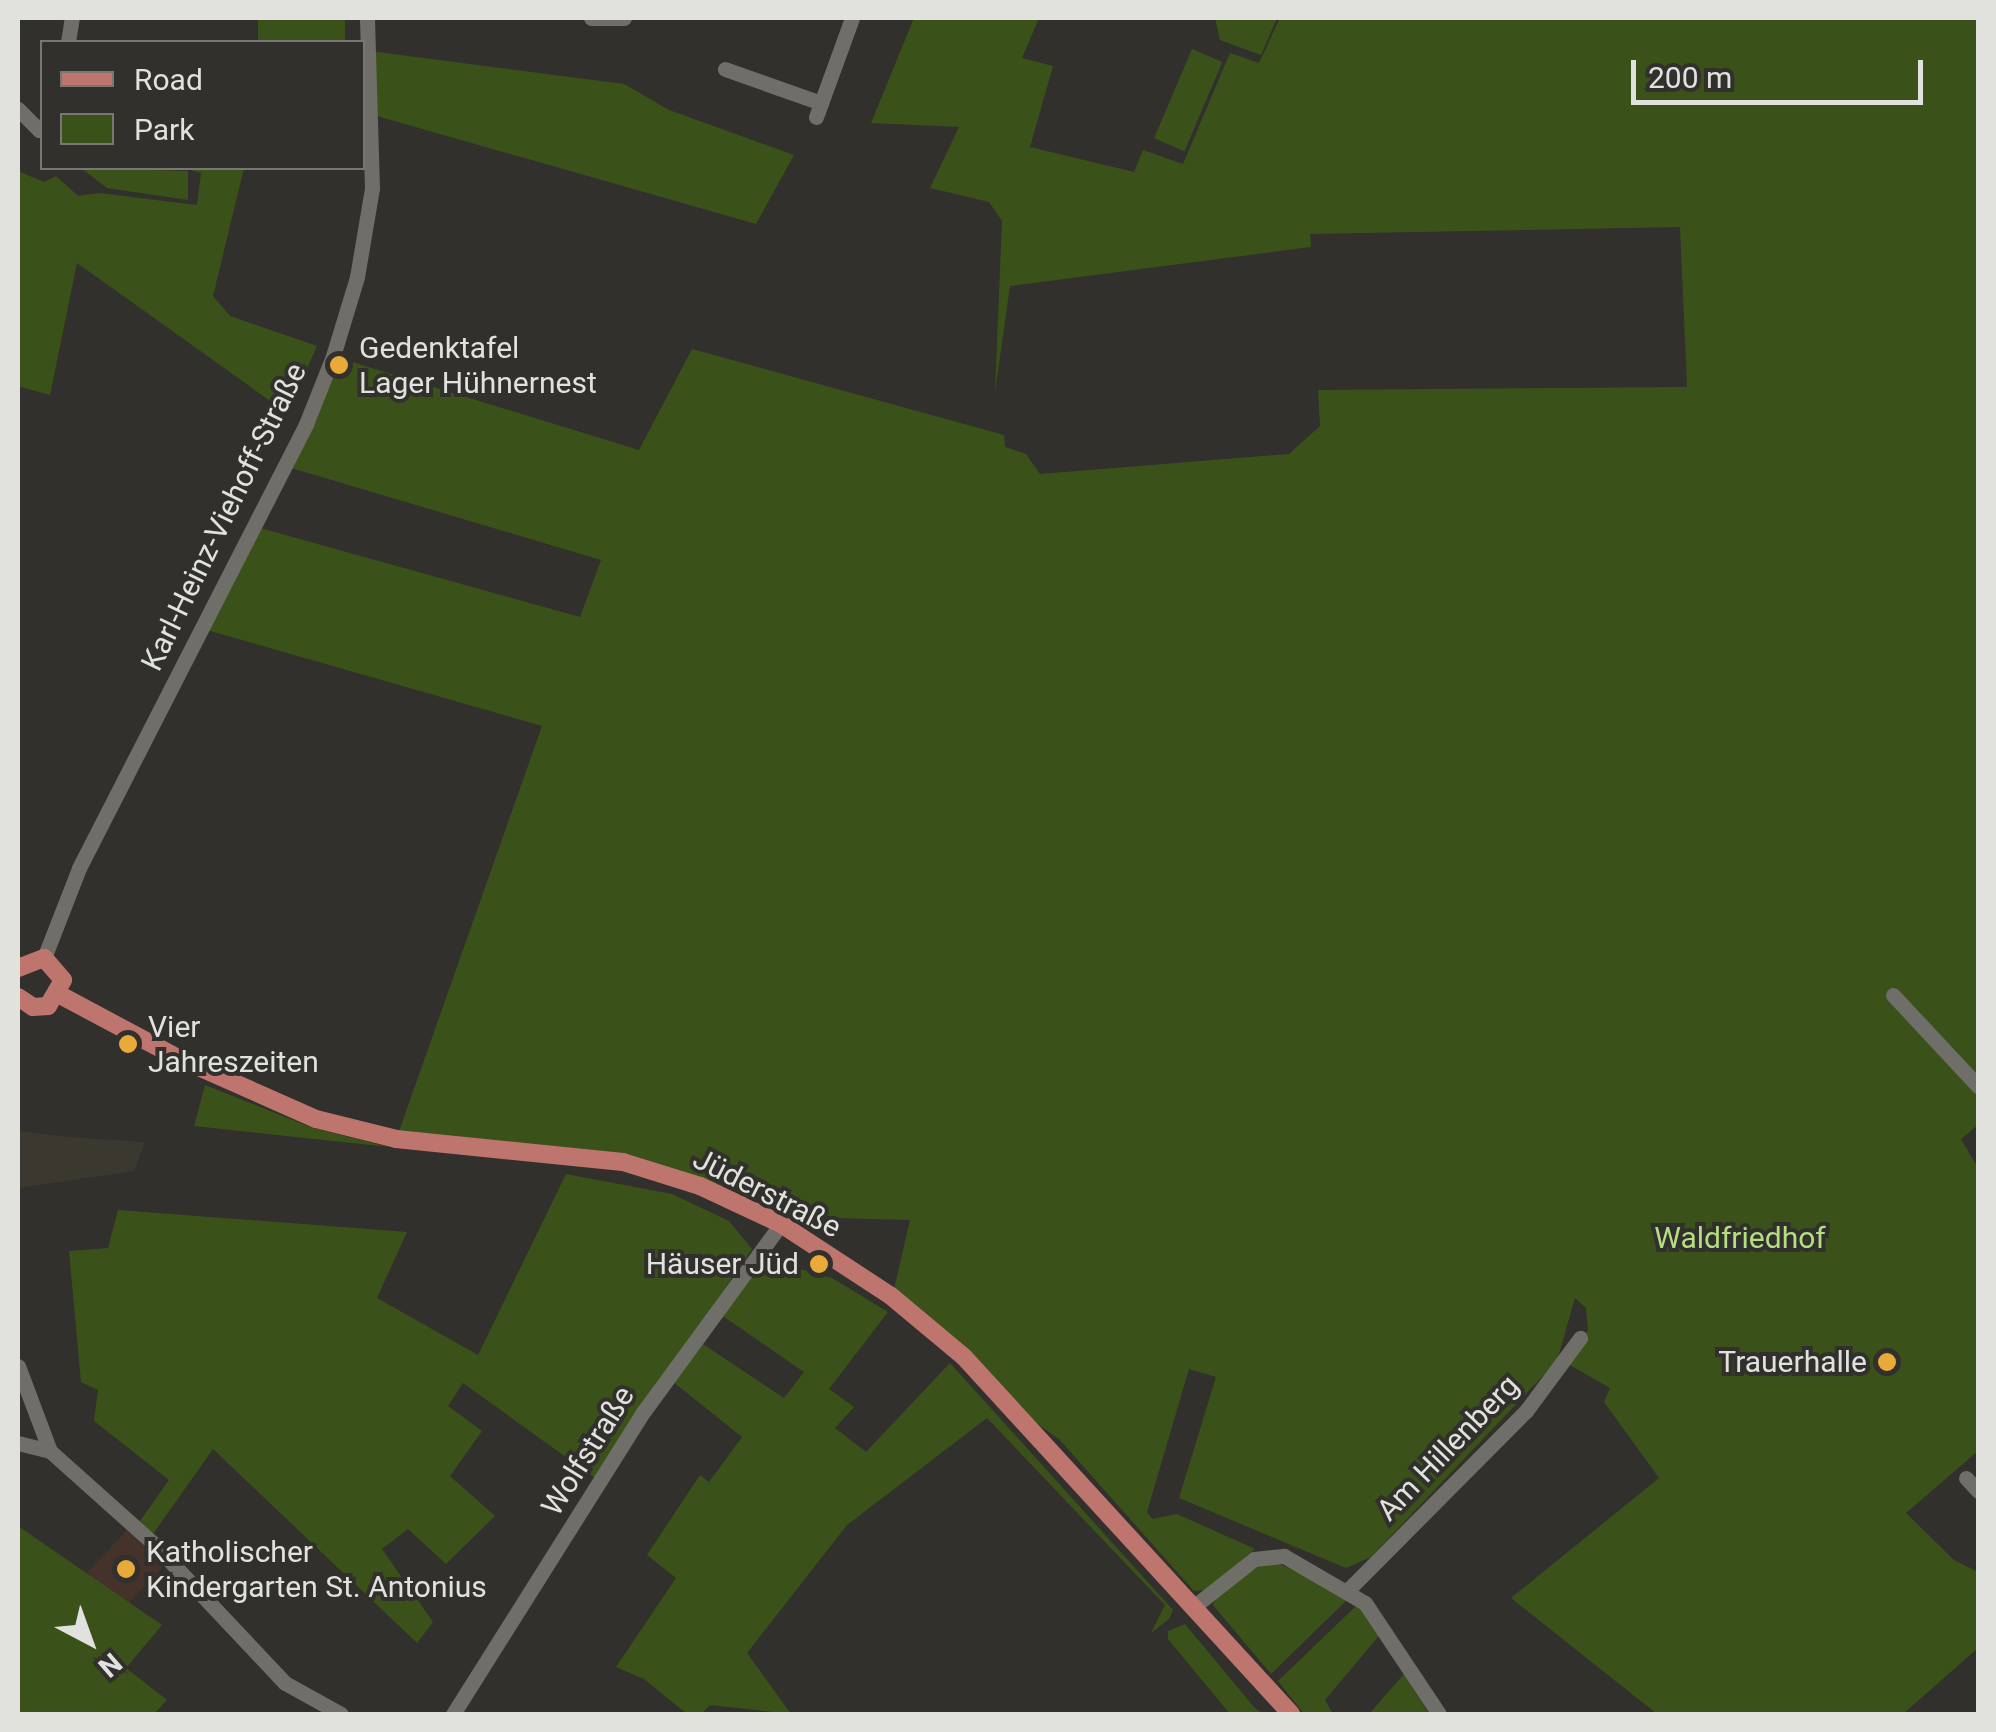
<!DOCTYPE html>
<html>
<head>
<meta charset="utf-8">
<style>
	body { margin:0 }
	#map { position:relative; width:1996px; height:1732px; overflow:hidden; background:#31302c; font-family:Roboto,sans-serif }
	div>[style] { position:absolute }
	[style*='--x'] { left:calc(var(--x)*1px); top:calc(var(--y)*1px); width:calc(var(--w)*1px); rotate:calc(var(--a)*1deg) }
	.built>* { inset:0; background:#3b392f }
	.education>* { inset:0; background:#45332b; transform-origin:0 0 }
	.green>* { inset:0; background:#3a5219; transform-origin:0 0 }
	.minor>* { height:15px; margin:-7.5px; padding:0 7.5px; transform-origin:7.5px; border-radius:7.5px; background:#6f6e69 }
	.major>* { height:18px; margin:-9px; padding:0 9px; transform-origin:9px; border-radius:9px; background:#be756e }
	.dots>* { width:28px; height:28px; translate:-50% -50%; box-sizing:border-box; border:5px solid #31302c; border-radius:50% }
	span { translate:-50% -50%; white-space:nowrap; text-align:center; line-height:1.15; -webkit-text-stroke:8px #31302c; paint-order:stroke }
	.poi-label { font-size:30px; color:#e1e1de }
	.left { translate:0 -50%; text-align:left }
	.right { translate:-100% -50%; text-align:right }
	.street-label { font-size:30px; color:#e1e1de }
	.park-label { font-size:30px; color:#b4de80 }
	.frame { position:absolute; inset:0; border:20px solid #e1e1de; pointer-events:none }
	.legend { position:absolute; left:40px; top:40px; width:325px; height:130px; box-sizing:border-box; background:#31302c; border:2px solid #777773; margin:0; padding:12px 18px; list-style:none; font-size:30px; color:#e1e1de }
	.legend li { display:flex; align-items:center; gap:20px; height:50px }
	.legend b { width:50px; border:2px solid #777773 }
	.north { position:absolute; left:40px; top:1592px; width:100px; height:100px; -webkit-text-stroke:8px #31302c; paint-order:stroke; rotate:139deg; font-size:28px; font-weight:700; line-height:40px; text-align:center; color:#e1e1de }
	.north::after { content:''; display:block; margin:auto; width:35px; height:45px; background:#e1e1de; clip-path:polygon(50% 0,100% 100%,50% 72%,0 100%) }
	.scale { position:absolute; left:1631px; top:60px; width:292px; height:45px; box-sizing:border-box; border:5px solid #e1e1de; border-top:0; padding-left:12px; font-size:30px; line-height:35px; white-space:nowrap; color:#e1e1de; -webkit-text-stroke:8px #31302c; paint-order:stroke }
</style>
</head>
<body>
<div id="map">
	<div class="built">
		<i style="clip-path:polygon(18px 1131px,67px 1137px,145px 1142px,134px 1171px,18px 1188px)"></i>
	</div>
	<div class="education">
		<i style="left:127px;top:1530px;width:51px;height:58px;rotate:43deg"></i>
	</div>
	<div class="green">
		<i style="left:258px;top:18px;width:87px;height:24px"></i>
		<i style="clip-path:polygon(914px 18px,1039px 18px,1022px 58px,1053px 66px,1030px 147px,1134px 172px,1143px 150px,1183px 164px,1230px 53px,1259px 63px,1280px 18px,1978px 18px,1978px 1125px,1961px 1139px,1978px 1168px,1978px 1451px,1906px 1513px,1954px 1560px,1978px 1572px,1978px 1648px,1903px 1714px,1657px 1714px,1511px 1598px,1659px 1478px,1604px 1402px,1610px 1388px,1568px 1364px,1588px 1330px,1586px 1308px,1575px 1298px,1557px 1361px,1371px 1557px,1346px 1568px,1179px 1498px,1216px 1377px,1189px 1369px,1147px 1512px,1152px 1519px,1177px 1514px,1255px 1549px,1208px 1590px,1194px 1591px,1059px 1439px,1026px 1416px,894px 1289px,910px 1220px,835px 1218px,623px 1157px,397px 1137px,542px 726px,207px 630px,260px 528px,580px 617px,601px 560px,288px 467px,339px 358px,639px 450px,692px 349px,1004px 435px,1005px 447px,1026px 454px,1040px 474px,1289px 454px,1320px 426px,1318px 390px,1687px 387px,1680px 227px,1310px 234px,1311px 247px,1010px 286px,995px 392px,1002px 221px,989px 202px,930px 188px,959px 127px,871px 123px)"></i>
		<i style="clip-path:polygon(1215px 18px,1277px 18px,1261px 55px,1220px 40px)"></i>
		<i style="left:1192px;top:49px;width:33px;height:97px;rotate:23deg"></i>
		<i style="clip-path:polygon(362px 50px,624px 84px,669px 110px,794px 155px,756px 224px,363px 112px)"></i>
		<i style="clip-path:polygon(81px 168px,188px 171px,188px 200px,107px 188px)"></i>
		<i style="clip-path:polygon(185px 168px,244px 168px,213px 296px,230px 316px,317px 346px,287px 413px,77px 263px,50px 395px,18px 386px,18px 171px,44px 182px,56px 176px,78px 196px,99px 193px,197px 205px,201px 173px)"></i>
		<i style="clip-path:polygon(205px 1085px,313px 1128px,389px 1147px,194px 1126px)"></i>
		<i style="clip-path:polygon(566px 1174px,672px 1194px,729px 1221px,752px 1249px,595px 1478px,463px 1383px,448px 1406px,482px 1431px,450px 1476px,495px 1516px,446px 1564px,408px 1529px,382px 1549px,433px 1622px,417px 1643px,213px 1449px,153px 1534px,140px 1521px,169px 1480px,94px 1421px,98px 1390px,81px 1382px,69px 1251px,108px 1248px,118px 1210px,407px 1232px,377px 1298px,478px 1355px)"></i>
		<i style="clip-path:polygon(767px 1260px,832px 1278px,888px 1312px,829px 1389px,854px 1407px,835px 1428px,866px 1452px,950px 1363px,1173px 1610px,1169px 1619px,1151px 1633px,1165px 1605px,987px 1418px,847px 1525px,747px 1653px,791px 1714px,710px 1705px,701px 1714px,687px 1714px,644px 1679px,616px 1667px,676px 1578px,647px 1555px,700px 1475px,709px 1482px,742px 1437px,672px 1381px,700px 1342px,784px 1398px,804px 1372px,720px 1314px)"></i>
		<i style="clip-path:polygon(18px 1526px,162px 1625px,126px 1668px,167px 1700px,154px 1714px,18px 1714px)"></i>
		<i style="clip-path:polygon(1269px 1559px,1350px 1597px,1271px 1674px,1213px 1605px,1218px 1594px)"></i>
		<i style="clip-path:polygon(1357px 1605px,1383px 1631px,1325px 1700px,1333px 1714px,1304px 1714px,1278px 1681px)"></i>
		<i style="clip-path:polygon(1185px 1624px,1254px 1707px,1263px 1714px,1230px 1714px,1168px 1639px,1168px 1631px)"></i>
		<i style="clip-path:polygon(1404px 1674px,1429px 1714px,1369px 1714px)"></i>
	</div>
	<div class="minor">
		<i style="--x:591;--y:18;--w:33;--a:0"></i>
		<i style="--x:68;--y:42;--w:24;--a:-81"></i>
		<i style="--x:725;--y:69;--w:102;--a:19.5"></i>
		<i style="--x:18;--y:109;--w:30;--a:45"></i>
		<i style="--x:39;--y:130;--w:5;--a:-53"></i>
		<i style="--x:816;--y:117;--w:105;--a:-70"></i>
		<i style="--x:44;--y:958;--w:97;--a:-68.7"></i>
		<i style="--x:79;--y:868;--w:499;--a:-62.9"></i>
		<i style="--x:306;--y:424;--w:73;--a:-68.3"></i>
		<i style="--x:333;--y:356;--w:83;--a:-73.1"></i>
		<i style="--x:357;--y:277;--w:90;--a:-80.4"></i>
		<i style="--x:372;--y:188;--w:170;--a:-91.7"></i>
		<i style="--x:1893;--y:995;--w:125;--a:47"></i>
		<i style="--x:18;--y:1366;--w:91;--a:69.4"></i>
		<i style="--x:50;--y:1451;--w:138;--a:41.8"></i>
		<i style="--x:153;--y:1543;--w:192;--a:46.7"></i>
		<i style="--x:285;--y:1683;--w:64;--a:29"></i>
		<i style="--x:18;--y:1443;--w:33;--a:14"></i>
		<i style="--x:1966;--y:1478;--w:18;--a:47"></i>
		<i style="--x:1348;--y:1590;--w:252;--a:-45.2"></i>
		<i style="--x:1526;--y:1411;--w:91;--a:-53.5"></i>
		<i style="--x:1192;--y:1608;--w:79;--a:-38.3"></i>
		<i style="--x:1254;--y:1559;--w:30;--a:-6"></i>
		<i style="--x:1284;--y:1556;--w:94;--a:30.1"></i>
		<i style="--x:1365;--y:1603;--w:133;--a:56.3"></i>
		<i style="--x:453;--y:1714;--w:358;--a:-57.8"></i>
		<i style="--x:644;--y:1411;--w:232;--a:-53.8"></i>
	</div>
	<div class="major">
		<i style="--x:18;--y:968;--w:28;--a:-21"></i>
		<i style="--x:44;--y:958;--w:29;--a:49"></i>
		<i style="--x:63;--y:980;--w:30;--a:120"></i>
		<i style="--x:48;--y:1006;--w:15;--a:176"></i>
		<i style="--x:33;--y:1007;--w:18;--a:-146"></i>
		<i style="--x:60;--y:995;--w:132;--a:28.1"></i>
		<i style="--x:176;--y:1057;--w:153;--a:23.9"></i>
		<i style="--x:316;--y:1119;--w:82;--a:14"></i>
		<i style="--x:396;--y:1139;--w:228;--a:5.8"></i>
		<i style="--x:623;--y:1162;--w:81;--a:17.3"></i>
		<i style="--x:700;--y:1186;--w:89;--a:25.1"></i>
		<i style="--x:781;--y:1224;--w:131;--a:33.2"></i>
		<i style="--x:891;--y:1296;--w:95;--a:39.9"></i>
		<i style="--x:964;--y:1357;--w:484;--a:47.5"></i>
	</div>
	<div class="dots">
		<i style="left:339px;top:365px;background:#eaaa39"></i>
		<i style="left:128px;top:1044px;background:#eaaa39"></i>
		<i style="left:819px;top:1264px;background:#eaaa39"></i>
		<i style="left:1887px;top:1362px;background:#eaaa39"></i>
		<i style="left:126px;top:1569px;background:#eaaa39"></i>
	</div>
	<div class="poi-label">
		<span class="left" style="left:359px;top:365px">Gedenktafel<br>Lager Hühnernest</span>
		<span class="left" style="left:148px;top:1044px">Vier<br>Jahreszeiten</span>
		<span class="right" style="left:799px;top:1264px">Häuser Jüd</span>
		<span class="right" style="left:1867px;top:1362px">Trauerhalle</span>
		<span class="left" style="left:146px;top:1569px">Katholischer<br>Kindergarten St. Antonius</span>
	</div>
	<div class="street-label">
		<span style="left:224px;top:517px;rotate:-64deg">Karl-Heinz-Viehoff-Straße</span>
		<span style="left:767px;top:1193px;rotate:27deg">Jüderstraße</span>
		<span style="left:1448px;top:1448px;rotate:-46deg">Am Hillenberg</span>
		<span style="left:588px;top:1451px;rotate:-58deg">Wolfstraße</span>
	</div>
	<div class="park-label">
		<span style="left:1740px;top:1238px">Waldfriedhof</span>
	</div>
	<div class="frame"></div>
	<ul class="legend">
	<li><b style="height:12px;background:#be756e"></b>Road</li>
	<li><b style="height:28px;background:#3a5219"></b>Park</li>
	</ul>
	<div class="north">N</div>
	<div class="scale">200 m</div>
</div>
</body>
</html>
